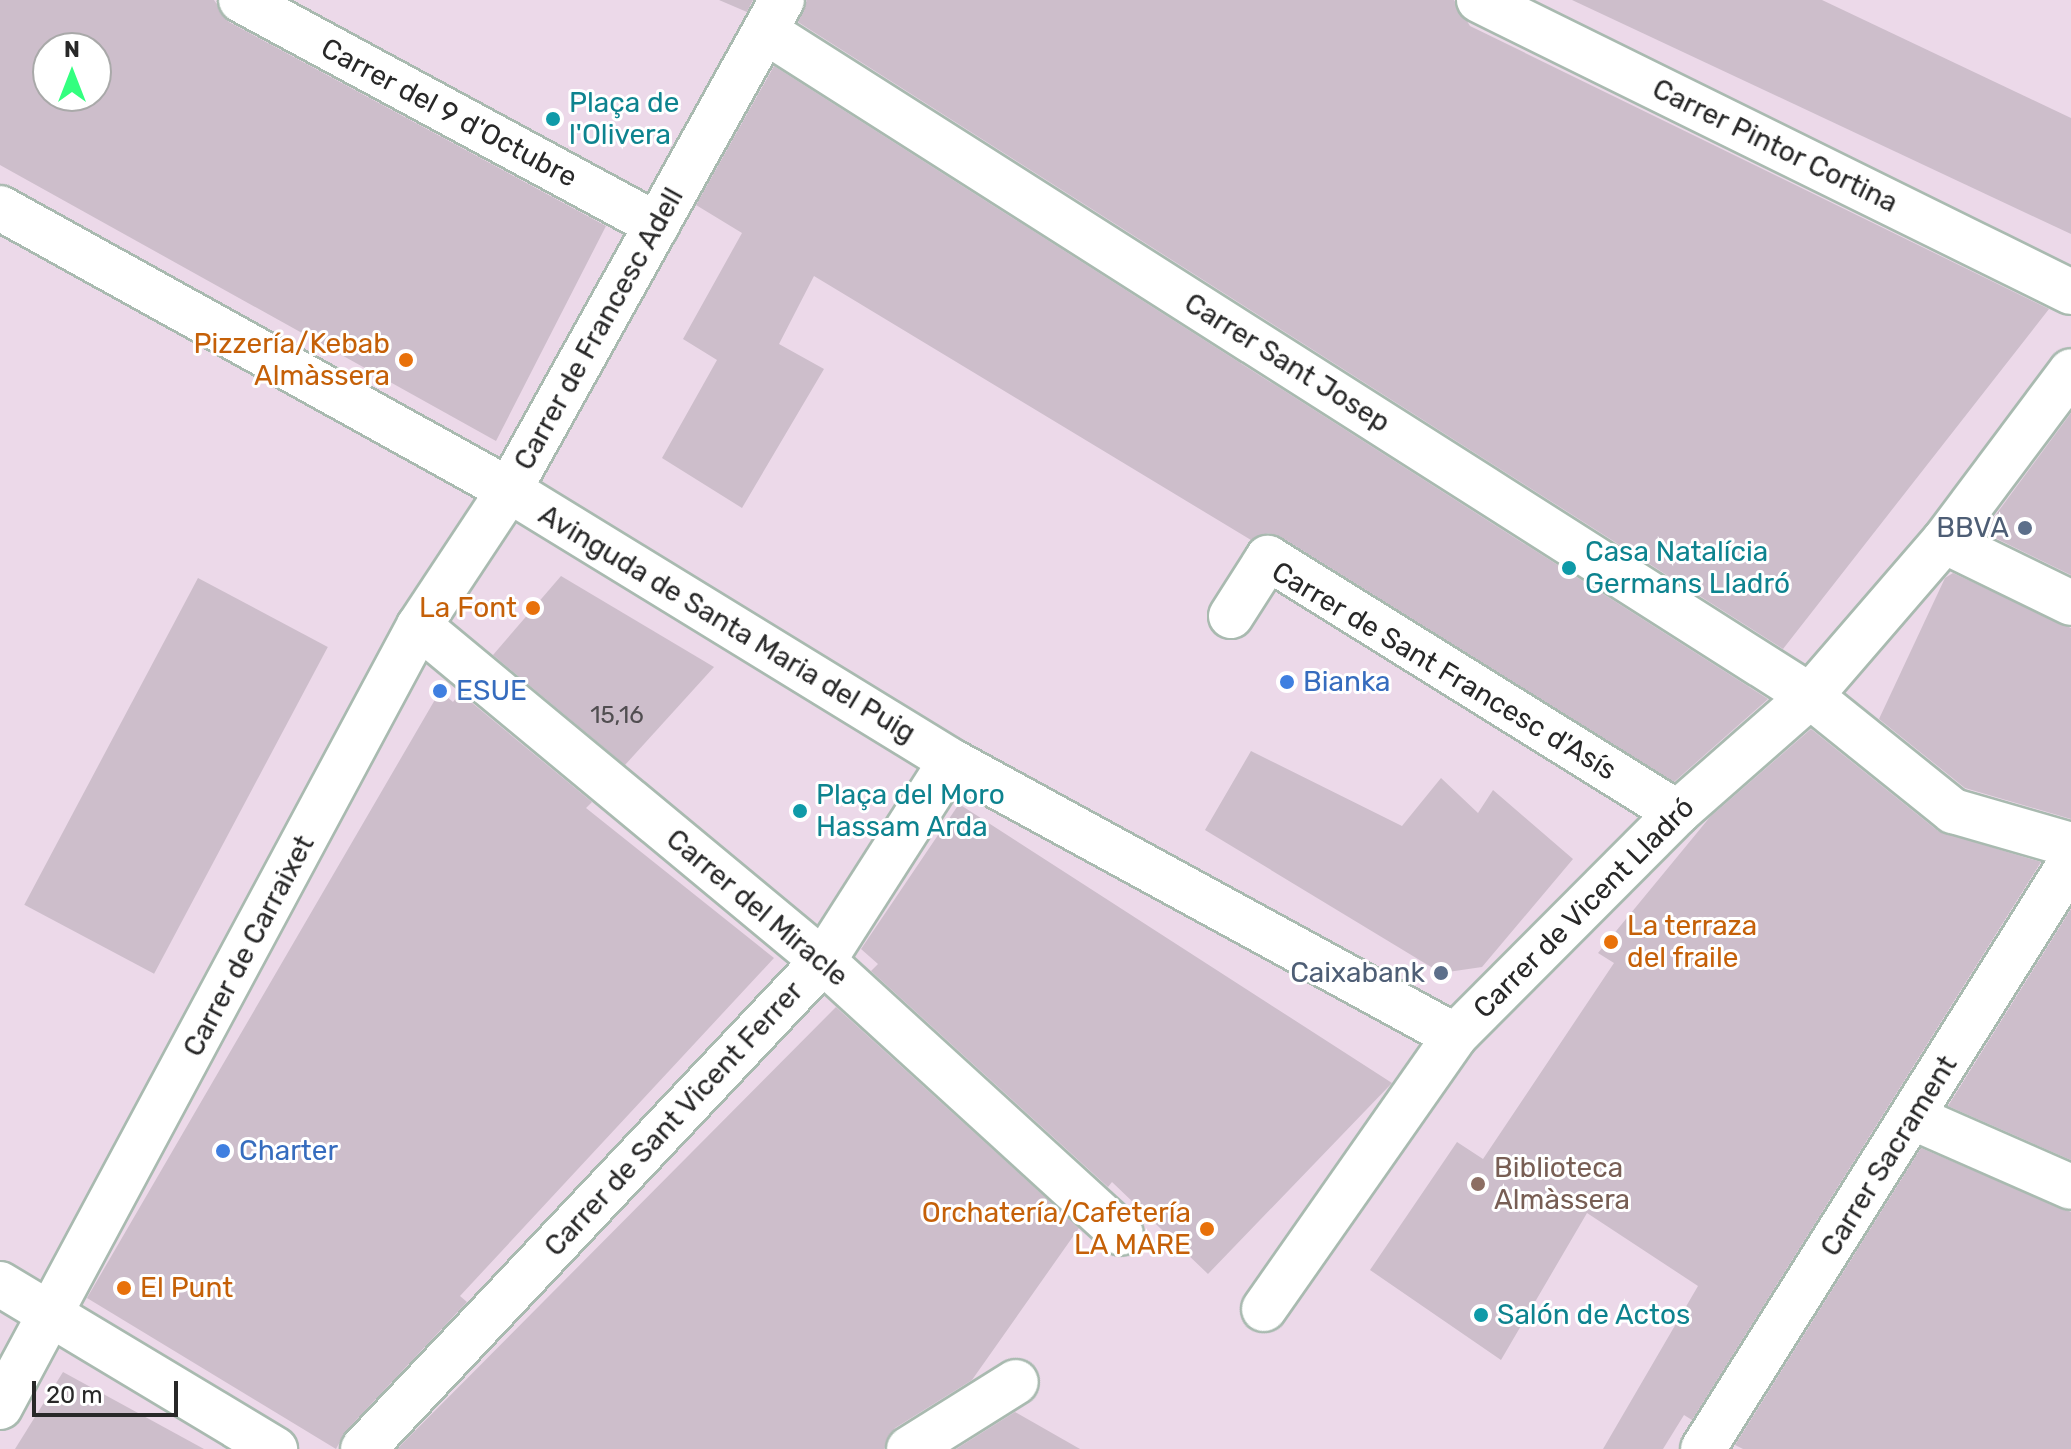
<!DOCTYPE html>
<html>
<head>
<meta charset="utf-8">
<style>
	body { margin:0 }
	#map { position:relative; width:2071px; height:1449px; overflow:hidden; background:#ecd9e9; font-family:Rubik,sans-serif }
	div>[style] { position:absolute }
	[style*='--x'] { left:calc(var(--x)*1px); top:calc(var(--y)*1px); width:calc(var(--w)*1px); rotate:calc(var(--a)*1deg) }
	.building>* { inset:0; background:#cdbecb; transform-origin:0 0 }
	.roads { filter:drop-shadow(2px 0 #a9bab0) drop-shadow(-2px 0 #a9bab0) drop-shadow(0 2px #a9bab0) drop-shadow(0 -2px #a9bab0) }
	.street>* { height:44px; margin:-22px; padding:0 22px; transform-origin:22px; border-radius:22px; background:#fff }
	.secondary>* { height:44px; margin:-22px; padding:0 22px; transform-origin:22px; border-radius:22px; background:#fff }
	.dots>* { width:22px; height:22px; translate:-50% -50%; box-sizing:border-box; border:4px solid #fff; border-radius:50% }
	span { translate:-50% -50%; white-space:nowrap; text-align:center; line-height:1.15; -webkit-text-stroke:6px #fff; paint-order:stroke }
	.number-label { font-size:24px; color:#514e51 }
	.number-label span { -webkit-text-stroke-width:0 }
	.culture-label { font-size:28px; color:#0d838f }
	.left { translate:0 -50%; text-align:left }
	.street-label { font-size:28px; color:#282828 }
	.food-label { font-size:28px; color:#c56008 }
	.right { translate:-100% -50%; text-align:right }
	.service-label { font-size:28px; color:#4e5e75 }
	.shop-label { font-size:28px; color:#366cbe }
	.education-label { font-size:28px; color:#785e54 }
	.north { position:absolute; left:32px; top:32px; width:80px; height:80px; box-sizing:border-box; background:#fff; border:2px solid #a9a9a9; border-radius:50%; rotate:0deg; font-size:22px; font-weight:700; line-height:32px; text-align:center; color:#282828 }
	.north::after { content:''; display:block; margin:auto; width:28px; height:36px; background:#33ff7f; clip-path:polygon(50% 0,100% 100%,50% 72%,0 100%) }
	.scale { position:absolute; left:32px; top:1381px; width:146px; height:36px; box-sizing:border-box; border:4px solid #282828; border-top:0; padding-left:10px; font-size:24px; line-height:28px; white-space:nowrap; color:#282828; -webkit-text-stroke:6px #fff; paint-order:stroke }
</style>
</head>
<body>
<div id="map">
	<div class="building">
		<i style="clip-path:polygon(evenodd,0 0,214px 0,229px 22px,606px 226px,496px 441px,0 165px,0 0,48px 48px,96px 48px,96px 96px,48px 96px,48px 48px)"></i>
		<i style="clip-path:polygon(719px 0,753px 0,747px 12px)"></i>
		<i style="clip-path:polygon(807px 0,1454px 0,1470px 26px,2049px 309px,1783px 649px,798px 22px)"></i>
		<i style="clip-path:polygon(1572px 0,1822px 0,2071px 118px,2071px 234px)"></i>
		<i style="clip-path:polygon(774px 66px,1768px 699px,1674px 782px,1281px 537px,1268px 533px,1251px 540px,814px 276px,779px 344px,824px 369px,742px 508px,662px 458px,717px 360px,683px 339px,742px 233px,696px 205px)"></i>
		<i style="clip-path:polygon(2071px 413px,2071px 575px,1983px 532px)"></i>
		<i style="clip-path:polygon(1953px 573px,2071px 628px,2071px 819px,1965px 788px,1879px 719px,1945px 578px)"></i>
		<i style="clip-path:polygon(561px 576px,714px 667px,625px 765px,493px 655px)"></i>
		<i style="left:198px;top:578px;width:147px;height:370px;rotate:28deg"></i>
		<i style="clip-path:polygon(440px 691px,453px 702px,460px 693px,592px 802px,586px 808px,774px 958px,460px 1296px,467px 1302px,345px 1432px,336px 1449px,87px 1298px)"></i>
		<i style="clip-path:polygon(1811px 729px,1938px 831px,2041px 862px,1692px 1420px,1684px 1415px,1663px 1449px,1603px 1449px,1698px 1286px,1587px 1213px,1501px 1360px,1370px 1270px,1457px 1142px,1483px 1159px,1614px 963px,1598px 953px,1710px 817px)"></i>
		<i style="clip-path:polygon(1251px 751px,1402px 826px,1441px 778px,1478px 813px,1493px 790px,1573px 859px,1482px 967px,1441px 973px,1205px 830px)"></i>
		<i style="clip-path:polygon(959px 804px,1392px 1083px,1208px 1274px,1112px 1182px,1108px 1187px,871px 971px,878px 964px,861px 949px)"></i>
		<i style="clip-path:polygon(2071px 909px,2071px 1160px,1948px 1106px)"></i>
		<i style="clip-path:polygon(836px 1007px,1079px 1228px,972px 1380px,895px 1428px,884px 1449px,397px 1449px)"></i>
		<i style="clip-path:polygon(1921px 1148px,2071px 1212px,2071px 1449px,1743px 1449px,1735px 1445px)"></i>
		<i style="clip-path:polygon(63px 1372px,204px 1449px,15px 1449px)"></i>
		<i style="clip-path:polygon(1015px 1412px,1080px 1449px,956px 1449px)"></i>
	</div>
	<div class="roads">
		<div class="street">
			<i style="--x:241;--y:0;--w:473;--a:28.4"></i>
			<i style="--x:1479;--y:0;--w:660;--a:26.25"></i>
			<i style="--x:765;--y:31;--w:1239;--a:32.47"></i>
			<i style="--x:1810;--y:696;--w:184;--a:38.8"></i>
			<i style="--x:1953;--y:811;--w:123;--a:16.1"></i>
			<i style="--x:0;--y:208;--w:582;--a:28.99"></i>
			<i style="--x:509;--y:490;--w:518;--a:31.51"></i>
			<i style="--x:951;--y:761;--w:574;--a:28.62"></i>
			<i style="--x:1231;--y:616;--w:69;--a:-57.5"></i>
			<i style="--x:1268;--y:558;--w:482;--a:31.9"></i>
			<i style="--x:419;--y:626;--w:525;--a:39.67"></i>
			<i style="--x:823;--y:961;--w:403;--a:42.4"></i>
			<i style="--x:1914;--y:1118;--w:171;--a:23.7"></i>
			<i style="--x:0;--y:1284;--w:321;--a:31"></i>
			<i style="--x:1264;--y:1309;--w:333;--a:-55"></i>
			<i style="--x:1455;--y:1036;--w:315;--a:-45.1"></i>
			<i style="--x:1677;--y:813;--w:177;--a:-41.3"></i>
			<i style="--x:1810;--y:696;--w:205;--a:-49.2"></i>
			<i style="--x:1944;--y:541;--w:141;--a:26"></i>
			<i style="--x:0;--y:1407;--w:886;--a:-61.79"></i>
			<i style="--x:419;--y:626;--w:163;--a:-56.5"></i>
			<i style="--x:509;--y:490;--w:561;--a:-60.88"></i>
			<i style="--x:363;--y:1449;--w:671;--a:-46.69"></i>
			<i style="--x:823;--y:961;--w:237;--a:-57.4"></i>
			<i style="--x:909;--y:1449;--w:126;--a:-32.1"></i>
			<i style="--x:1703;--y:1449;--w:693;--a:-57.92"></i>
		</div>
		<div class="secondary">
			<i style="--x:1944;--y:541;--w:212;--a:-53.2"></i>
		</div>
	</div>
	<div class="dots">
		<i style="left:553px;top:119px;background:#0f9aa8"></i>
		<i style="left:406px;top:360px;background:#e8710a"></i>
		<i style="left:2025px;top:528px;background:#5c6f8a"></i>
		<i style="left:1569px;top:568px;background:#0f9aa8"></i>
		<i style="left:533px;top:608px;background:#e8710a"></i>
		<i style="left:1287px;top:682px;background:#3f7fe0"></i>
		<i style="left:440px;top:691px;background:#3f7fe0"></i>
		<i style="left:800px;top:811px;background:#0f9aa8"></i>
		<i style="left:1611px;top:942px;background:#e8710a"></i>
		<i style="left:1441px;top:973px;background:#5c6f8a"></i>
		<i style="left:223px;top:1151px;background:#3f7fe0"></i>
		<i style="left:1478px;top:1184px;background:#8d6e63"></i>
		<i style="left:1207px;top:1229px;background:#e8710a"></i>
		<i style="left:124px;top:1288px;background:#e8710a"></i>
		<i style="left:1481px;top:1315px;background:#0f9aa8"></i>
	</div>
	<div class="number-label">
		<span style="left:617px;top:716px">15,16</span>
	</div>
	<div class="culture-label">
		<span class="left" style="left:569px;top:119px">Plaça de<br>l'Olivera</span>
		<span class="left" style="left:1585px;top:568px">Casa Natalícia<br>Germans Lladró</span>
		<span class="left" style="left:816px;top:811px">Plaça del Moro<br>Hassam Arda</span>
		<span class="left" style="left:1497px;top:1315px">Salón de Actos</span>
	</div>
	<div class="street-label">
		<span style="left:449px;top:113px;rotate:28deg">Carrer del 9 d'Octubre</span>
		<span style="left:1775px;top:146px;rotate:26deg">Carrer Pintor Cortina</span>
		<span style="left:599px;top:329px;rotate:-61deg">Carrer de Francesc Adell</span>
		<span style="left:1287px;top:363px;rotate:32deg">Carrer Sant Josep</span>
		<span style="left:727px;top:624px;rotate:31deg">Avinguda de Santa Maria del Puig</span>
		<span style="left:1444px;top:671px;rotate:31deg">Carrer de Sant Francesc d'Asís</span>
		<span style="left:757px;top:908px;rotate:40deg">Carrer del Miracle</span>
		<span style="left:1584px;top:908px;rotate:-45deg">Carrer de Vicent Lladró</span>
		<span style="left:249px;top:946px;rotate:-62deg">Carrer de Carraixet</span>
		<span style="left:674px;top:1119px;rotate:-47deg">Carrer de Sant Vicent Ferrer</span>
		<span style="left:1889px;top:1156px;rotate:-58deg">Carrer Sacrament</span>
	</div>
	<div class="food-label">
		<span class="right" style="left:390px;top:360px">Pizzería/Kebab<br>Almàssera</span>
		<span class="right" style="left:517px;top:608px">La Font</span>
		<span class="left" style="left:1627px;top:942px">La terraza<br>del fraile</span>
		<span class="right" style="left:1191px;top:1229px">Orchatería/Cafetería<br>LA MARE</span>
		<span class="left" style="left:140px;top:1288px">El Punt</span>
	</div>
	<div class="service-label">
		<span class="right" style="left:2009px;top:528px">BBVA</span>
		<span class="right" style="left:1425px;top:973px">Caixabank</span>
	</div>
	<div class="shop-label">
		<span class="left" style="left:1303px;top:682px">Bianka</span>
		<span class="left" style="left:456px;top:691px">ESUE</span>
		<span class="left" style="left:239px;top:1151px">Charter</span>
	</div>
	<div class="education-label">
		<span class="left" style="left:1494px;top:1184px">Biblioteca<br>Almàssera</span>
	</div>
	<div class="north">N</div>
	<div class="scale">20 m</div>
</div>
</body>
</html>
